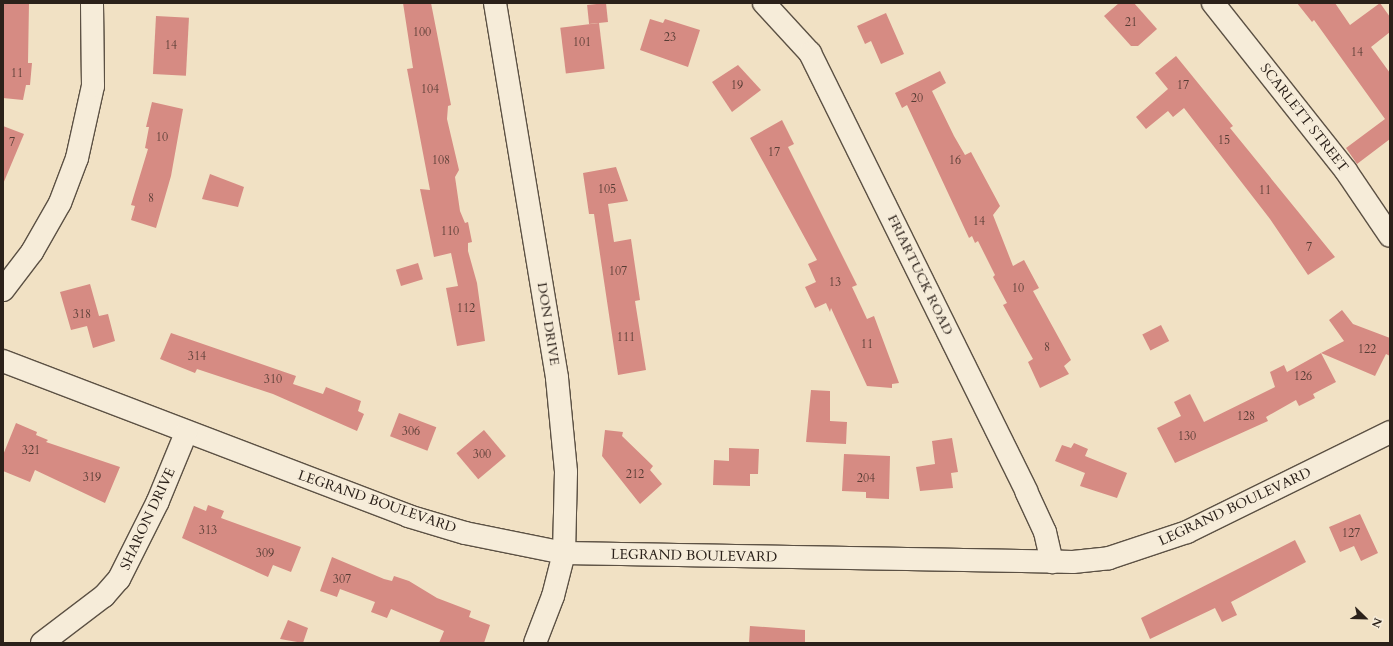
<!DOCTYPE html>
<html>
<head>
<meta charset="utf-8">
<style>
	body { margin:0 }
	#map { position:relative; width:1393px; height:646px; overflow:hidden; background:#f1e1c4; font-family:Cardo,serif }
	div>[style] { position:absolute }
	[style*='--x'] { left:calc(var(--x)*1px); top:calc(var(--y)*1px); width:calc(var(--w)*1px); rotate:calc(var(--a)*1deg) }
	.building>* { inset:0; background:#d68b83; transform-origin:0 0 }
	.roads { filter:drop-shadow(1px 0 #5c5144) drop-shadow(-1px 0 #5c5144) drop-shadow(0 1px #5c5144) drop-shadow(0 -1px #5c5144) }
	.minor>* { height:22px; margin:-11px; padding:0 11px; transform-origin:11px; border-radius:11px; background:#f6ecd9 }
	span { translate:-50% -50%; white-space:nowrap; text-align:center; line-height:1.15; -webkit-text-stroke:4px #f6ecd9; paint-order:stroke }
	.number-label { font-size:12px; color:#563c34 }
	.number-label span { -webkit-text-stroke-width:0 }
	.street-label { font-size:14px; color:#2b211a }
	.frame { position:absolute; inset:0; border:4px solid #2b211a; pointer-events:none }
	.north { position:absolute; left:1345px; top:598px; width:40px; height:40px; -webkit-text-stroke:3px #f6ecd9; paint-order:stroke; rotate:113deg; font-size:11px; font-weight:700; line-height:16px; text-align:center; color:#2b211a }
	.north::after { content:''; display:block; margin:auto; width:14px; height:18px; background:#2b211a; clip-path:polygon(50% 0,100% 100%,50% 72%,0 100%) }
</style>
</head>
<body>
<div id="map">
	<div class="building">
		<i style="clip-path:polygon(3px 3px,29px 3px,28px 63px,32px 63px,30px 85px,26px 85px,23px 100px,3px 98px)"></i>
		<i style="clip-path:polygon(403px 3px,431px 3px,451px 105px,448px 106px,447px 119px,459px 170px,455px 177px,460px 211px,465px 223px,468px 222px,472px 242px,468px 243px,468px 251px,477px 283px,485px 341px,457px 346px,446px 288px,458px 286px,451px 253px,434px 257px,420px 189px,430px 190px,407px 69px,413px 68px)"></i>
		<i style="left:606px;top:3px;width:19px;height:19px;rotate:84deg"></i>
		<i style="clip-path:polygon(1119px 3px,1134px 3px,1157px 29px,1138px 46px,1131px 46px,1104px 16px)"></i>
		<i style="clip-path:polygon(1297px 3px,1335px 3px,1350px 25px,1380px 3px,1390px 17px,1390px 32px,1371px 47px,1390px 73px,1390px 139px,1357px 164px,1346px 148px,1385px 119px,1314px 20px,1312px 22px)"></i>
		<i style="clip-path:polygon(886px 13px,904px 54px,881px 64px,871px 41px,865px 44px,857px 26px)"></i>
		<i style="left:156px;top:16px;width:33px;height:58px;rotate:3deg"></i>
		<i style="clip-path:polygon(650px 19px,663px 23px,665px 19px,700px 30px,688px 67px,640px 50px)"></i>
		<i style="left:599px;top:23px;width:46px;height:39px;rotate:83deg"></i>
		<i style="clip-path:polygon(1176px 56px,1233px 126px,1230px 128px,1335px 257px,1308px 275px,1270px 219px,1184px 108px,1173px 117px,1168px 111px,1146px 129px,1136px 117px,1168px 89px,1155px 73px)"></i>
		<i style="clip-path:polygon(738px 65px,761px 90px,732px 112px,712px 82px)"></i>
		<i style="clip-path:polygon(940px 71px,946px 83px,932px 91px,954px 136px,965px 155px,971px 152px,1000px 206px,993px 215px,1013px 266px,1024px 260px,1039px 288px,1033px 291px,1071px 360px,1064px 366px,1069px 374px,1040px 388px,1028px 362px,1033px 359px,1003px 305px,1007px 303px,993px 277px,995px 275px,978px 241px,975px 243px,972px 236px,969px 238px,907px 105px,902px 108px,895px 93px)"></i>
		<i style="clip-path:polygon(152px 102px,183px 109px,171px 176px,156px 228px,131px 220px,135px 206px,131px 205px,148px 149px,145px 148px,149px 127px,146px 127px)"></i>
		<i style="clip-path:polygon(782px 120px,794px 144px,788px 147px,857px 285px,852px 287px,867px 319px,874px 316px,899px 383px,892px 384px,892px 388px,867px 386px,831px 308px,830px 312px,826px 303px,815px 308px,805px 287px,816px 282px,808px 264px,817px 260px,750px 138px)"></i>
		<i style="clip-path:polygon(3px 126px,24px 134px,3px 184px)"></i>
		<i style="clip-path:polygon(616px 167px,628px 201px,608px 204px,614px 242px,631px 239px,640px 300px,635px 301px,646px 370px,618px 375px,594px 214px,589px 214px,583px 173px)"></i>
		<i style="clip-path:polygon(210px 174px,244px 187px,238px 207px,202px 199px)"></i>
		<i style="left:418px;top:263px;width:17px;height:23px;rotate:73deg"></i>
		<i style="clip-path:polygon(90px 284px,99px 316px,108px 314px,115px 341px,93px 348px,87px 326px,71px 330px,60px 292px)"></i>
		<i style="clip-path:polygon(1342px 310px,1353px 324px,1390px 338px,1390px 356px,1386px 354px,1375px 376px,1321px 353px,1344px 341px,1329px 320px)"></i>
		<i style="left:1161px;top:325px;width:18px;height:21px;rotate:63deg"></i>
		<i style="clip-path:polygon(171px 333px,296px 376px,293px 384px,323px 394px,326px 387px,361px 401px,358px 411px,364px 414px,357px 431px,273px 394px,197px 369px,195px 373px,160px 359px)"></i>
		<i style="clip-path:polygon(1321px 353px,1336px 382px,1313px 394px,1315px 398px,1299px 406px,1296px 400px,1266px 417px,1268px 421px,1175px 463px,1157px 428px,1181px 416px,1174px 402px,1190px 394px,1204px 422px,1275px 387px,1270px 372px,1284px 365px,1287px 372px)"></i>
		<i style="clip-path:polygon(811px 390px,830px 391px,830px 421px,847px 422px,846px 444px,806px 442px)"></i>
		<i style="left:399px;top:413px;width:40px;height:25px;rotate:21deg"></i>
		<i style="clip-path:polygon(16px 423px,37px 432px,36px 435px,48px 440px,46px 442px,120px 467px,105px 503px,35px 470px,30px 482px,3px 471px,3px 455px)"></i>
		<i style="left:484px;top:430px;width:34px;height:36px;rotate:50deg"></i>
		<i style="clip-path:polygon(605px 430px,623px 432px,622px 436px,653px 466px,650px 470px,662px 484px,640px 504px,602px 456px)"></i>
		<i style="clip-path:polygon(952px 438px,958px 472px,951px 473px,953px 488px,920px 491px,916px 467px,935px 464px,932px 441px)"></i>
		<i style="clip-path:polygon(1074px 443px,1088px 449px,1085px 456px,1127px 473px,1117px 498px,1080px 486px,1085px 473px,1055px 461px,1062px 445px,1071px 448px)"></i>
		<i style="clip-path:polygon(729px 448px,759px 449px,758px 474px,750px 474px,750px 486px,713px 485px,714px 460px,729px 461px)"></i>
		<i style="clip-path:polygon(844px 454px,890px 456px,889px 499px,866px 498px,866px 492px,842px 491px)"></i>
		<i style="clip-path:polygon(208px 505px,224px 511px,221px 518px,301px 547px,291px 572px,273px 565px,268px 577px,182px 538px,194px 506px,206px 511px)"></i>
		<i style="clip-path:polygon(1360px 514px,1378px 553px,1361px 561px,1354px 546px,1340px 552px,1329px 527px)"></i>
		<i style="clip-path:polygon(1295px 540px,1306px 562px,1231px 602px,1237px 615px,1222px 622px,1215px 608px,1150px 639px,1141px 618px)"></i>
		<i style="clip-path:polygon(332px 557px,384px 579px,392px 581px,394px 576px,409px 581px,437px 598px,471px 611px,469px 617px,490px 625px,484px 643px,439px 643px,444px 631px,391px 609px,387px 618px,371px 612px,375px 602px,340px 589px,337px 597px,320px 591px)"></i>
		<i style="clip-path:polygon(288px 620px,308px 628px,303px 643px,280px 639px)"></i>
		<i style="clip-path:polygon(750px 626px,805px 630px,805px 643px,749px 643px)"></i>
	</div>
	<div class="roads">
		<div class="minor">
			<i style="--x:495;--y:3;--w:380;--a:80.6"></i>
			<i style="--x:557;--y:378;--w:94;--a:84.5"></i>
			<i style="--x:566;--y:472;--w:81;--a:91.4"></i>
			<i style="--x:564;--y:553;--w:44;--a:104.3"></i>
			<i style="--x:553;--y:596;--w:50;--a:111"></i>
			<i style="--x:764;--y:3;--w:68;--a:47.4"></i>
			<i style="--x:810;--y:53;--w:488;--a:63.7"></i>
			<i style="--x:1026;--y:491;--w:45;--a:65.1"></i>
			<i style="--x:1045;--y:532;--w:31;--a:77"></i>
			<i style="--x:1213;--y:3;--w:214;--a:51.6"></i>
			<i style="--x:1346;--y:171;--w:78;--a:55.9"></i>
			<i style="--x:3;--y:290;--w:48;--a:-52.7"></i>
			<i style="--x:32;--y:252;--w:56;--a:-60.3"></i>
			<i style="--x:60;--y:203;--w:48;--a:-69.3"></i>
			<i style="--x:77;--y:158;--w:74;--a:-77.5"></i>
			<i style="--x:93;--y:86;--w:83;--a:-90.7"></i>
			<i style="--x:3;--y:361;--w:434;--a:20.9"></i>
			<i style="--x:408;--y:516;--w:59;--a:16.6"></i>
			<i style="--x:465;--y:533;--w:101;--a:11.4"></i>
			<i style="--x:564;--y:553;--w:509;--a:1.01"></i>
			<i style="--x:1073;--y:562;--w:36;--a:-6"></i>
			<i style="--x:1109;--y:558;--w:82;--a:-18.4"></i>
			<i style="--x:1187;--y:532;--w:226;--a:-26.2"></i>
			<i style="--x:42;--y:643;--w:78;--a:-37.2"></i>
			<i style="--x:104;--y:596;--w:23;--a:-49"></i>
			<i style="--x:119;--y:579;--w:87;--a:-63.4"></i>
			<i style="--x:158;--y:501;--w:74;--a:-67.6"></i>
		</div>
	</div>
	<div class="number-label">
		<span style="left:1131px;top:23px">21</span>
		<span style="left:422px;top:33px">100</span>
		<span style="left:670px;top:38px">23</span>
		<span style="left:582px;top:43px">101</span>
		<span style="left:171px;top:46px">14</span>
		<span style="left:1357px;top:53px">14</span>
		<span style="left:17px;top:74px">11</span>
		<span style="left:737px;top:86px">19</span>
		<span style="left:1183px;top:86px">17</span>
		<span style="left:430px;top:90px">104</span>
		<span style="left:917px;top:99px">20</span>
		<span style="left:162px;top:138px">10</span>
		<span style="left:1224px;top:141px">15</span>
		<span style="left:12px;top:143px">7</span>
		<span style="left:774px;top:153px">17</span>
		<span style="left:441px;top:161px">108</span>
		<span style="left:955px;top:161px">16</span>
		<span style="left:607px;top:190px">105</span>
		<span style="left:1265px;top:191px">11</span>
		<span style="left:151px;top:199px">8</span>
		<span style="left:979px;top:222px">14</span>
		<span style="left:450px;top:232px">110</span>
		<span style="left:1309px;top:248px">7</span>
		<span style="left:618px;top:272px">107</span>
		<span style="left:835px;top:283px">13</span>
		<span style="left:1018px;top:289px">10</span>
		<span style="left:466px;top:309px">112</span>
		<span style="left:82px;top:315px">318</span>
		<span style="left:626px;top:338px">111</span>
		<span style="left:867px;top:345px">11</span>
		<span style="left:1047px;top:348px">8</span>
		<span style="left:1367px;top:350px">122</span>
		<span style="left:197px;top:357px">314</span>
		<span style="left:1303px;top:377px">126</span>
		<span style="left:273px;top:380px">310</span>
		<span style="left:1246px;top:417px">128</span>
		<span style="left:411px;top:432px">306</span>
		<span style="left:1187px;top:437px">130</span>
		<span style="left:31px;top:451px">321</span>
		<span style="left:482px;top:455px">300</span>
		<span style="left:635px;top:475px">212</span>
		<span style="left:92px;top:478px">319</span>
		<span style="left:866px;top:479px">204</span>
		<span style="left:208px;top:531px">313</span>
		<span style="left:1351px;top:534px">127</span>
		<span style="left:265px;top:554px">309</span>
		<span style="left:342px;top:580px">307</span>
	</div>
	<div class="street-label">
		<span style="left:1304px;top:118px;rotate:52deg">SCARLETT STREET</span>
		<span style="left:920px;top:275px;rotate:64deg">FRIARTUCK ROAD</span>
		<span style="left:548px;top:324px;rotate:81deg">DON DRIVE</span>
		<span style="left:377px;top:502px;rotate:19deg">LEGRAND BOULEVARD</span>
		<span style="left:1235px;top:507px;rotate:-25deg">LEGRAND BOULEVARD</span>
		<span style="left:148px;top:519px;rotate:-65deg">SHARON DRIVE</span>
		<span style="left:694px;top:556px;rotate:1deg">LEGRAND BOULEVARD</span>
	</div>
	<div class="frame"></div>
	<div class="north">N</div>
</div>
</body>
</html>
